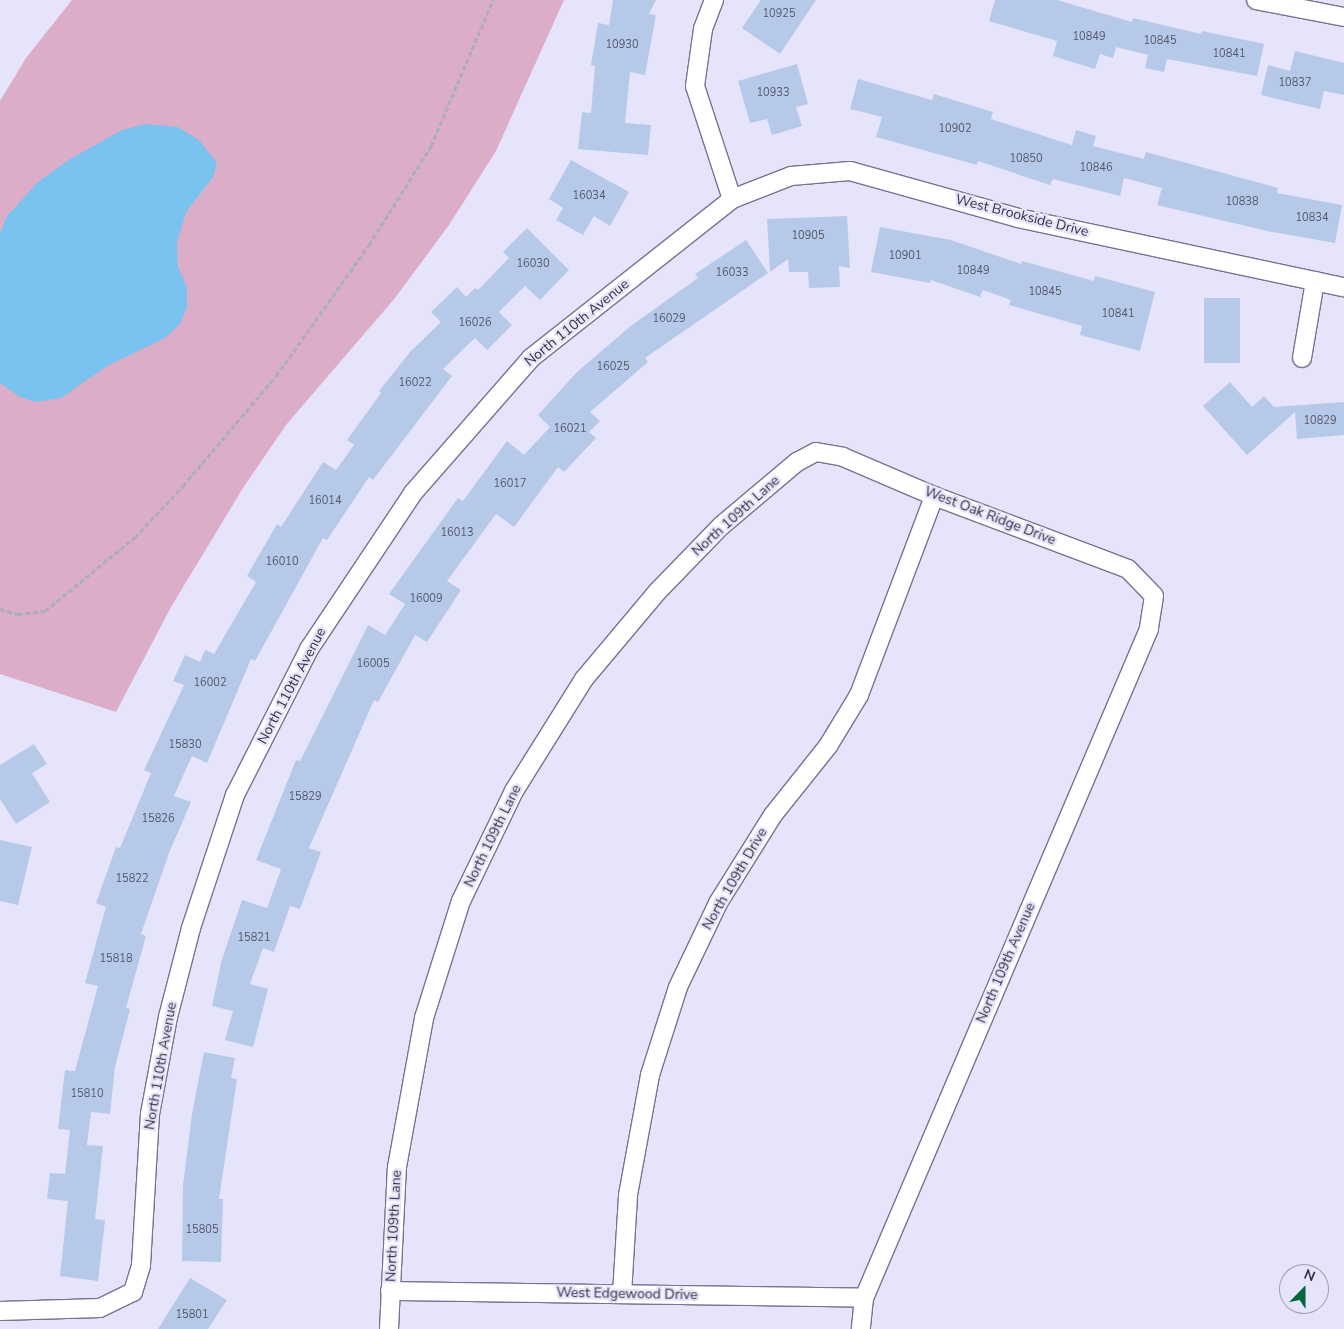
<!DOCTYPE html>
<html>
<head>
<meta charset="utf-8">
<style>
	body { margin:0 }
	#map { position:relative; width:1344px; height:1329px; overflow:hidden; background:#e6e4fa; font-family:"Nunito Sans",sans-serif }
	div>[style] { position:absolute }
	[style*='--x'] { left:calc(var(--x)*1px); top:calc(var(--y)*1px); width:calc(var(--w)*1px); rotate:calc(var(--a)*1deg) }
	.green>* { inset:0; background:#dbadc8 }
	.water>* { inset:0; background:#79c3ee }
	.building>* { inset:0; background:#b7c9e9; transform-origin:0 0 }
	.path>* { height:3px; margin-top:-1.5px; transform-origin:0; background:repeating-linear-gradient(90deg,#aeacbf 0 5px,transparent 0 7.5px) }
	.roads { filter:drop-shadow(1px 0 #767393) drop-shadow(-1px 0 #767393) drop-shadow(0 1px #767393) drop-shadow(0 -1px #767393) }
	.street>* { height:18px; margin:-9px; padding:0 9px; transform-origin:9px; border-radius:9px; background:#fff }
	span { translate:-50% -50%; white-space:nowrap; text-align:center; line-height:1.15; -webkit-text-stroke:4.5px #e6e4fa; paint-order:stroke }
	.number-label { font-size:11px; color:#54586a }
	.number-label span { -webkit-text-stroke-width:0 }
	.street-label { font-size:14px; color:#333240 }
	.north { position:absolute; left:1279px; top:1264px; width:50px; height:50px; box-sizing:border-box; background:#e6e4fa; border:1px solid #9e9db0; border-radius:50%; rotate:22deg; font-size:14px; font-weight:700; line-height:20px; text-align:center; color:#333240 }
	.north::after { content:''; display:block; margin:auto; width:18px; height:22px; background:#04673b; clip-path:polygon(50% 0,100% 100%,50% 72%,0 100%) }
</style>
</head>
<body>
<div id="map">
	<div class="green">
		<i style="clip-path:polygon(72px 0,564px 0,496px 151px,449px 225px,395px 298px,286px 425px,243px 488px,171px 607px,116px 712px,0 674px,0 101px,26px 58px)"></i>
	</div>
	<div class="water">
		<i style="clip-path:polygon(146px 124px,178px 127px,200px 141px,217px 163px,213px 177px,186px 212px,177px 242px,178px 267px,187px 287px,187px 307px,180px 324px,165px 338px,107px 366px,61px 398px,36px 402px,20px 397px,0 383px,0 234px,7px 216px,38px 182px,70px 159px,122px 130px)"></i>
	</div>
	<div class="building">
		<i style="clip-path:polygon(613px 0,656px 0,649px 14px,656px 15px,645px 75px,630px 72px,625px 123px,651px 125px,648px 155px,578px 149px,582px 112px,591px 113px,595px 66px,591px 65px,598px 23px,609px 25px)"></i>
		<i style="clip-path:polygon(761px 0,816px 0,780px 54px,742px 28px)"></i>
		<i style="clip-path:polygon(995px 0,1057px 0,1132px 22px,1133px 18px,1201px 34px,1202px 31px,1264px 44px,1257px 76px,1167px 59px,1164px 72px,1145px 68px,1148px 55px,1116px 47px,1113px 58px,1100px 54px,1095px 69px,1053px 56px,1057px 41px,989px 21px)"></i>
		<i style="clip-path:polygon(1295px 51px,1344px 63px,1344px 95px,1324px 91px,1320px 109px,1261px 95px,1268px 65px,1290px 71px)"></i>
		<i style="clip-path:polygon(797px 64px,808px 104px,796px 107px,802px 126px,772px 135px,767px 119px,750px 123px,738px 81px)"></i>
		<i style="clip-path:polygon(858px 79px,932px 100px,934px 94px,993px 112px,991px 119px,1072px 145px,1076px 130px,1096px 136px,1093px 146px,1144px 159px,1146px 152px,1278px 188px,1277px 193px,1342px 205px,1335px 243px,1267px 231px,1157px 205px,1162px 188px,1124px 178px,1120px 196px,1053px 179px,1050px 185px,978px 161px,977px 165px,876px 137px,882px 117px,850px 109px)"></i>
		<i style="clip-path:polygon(571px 160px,629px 192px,610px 226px,594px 216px,583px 235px,556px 220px,563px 208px,549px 199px)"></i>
		<i style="clip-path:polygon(847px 216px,850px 268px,839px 266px,840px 287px,809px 288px,808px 272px,789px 272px,788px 259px,770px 272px,767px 219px)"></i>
		<i style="clip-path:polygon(880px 227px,951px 240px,1021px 264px,1022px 261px,1094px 281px,1095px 276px,1155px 292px,1140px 351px,1080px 335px,1082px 326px,1009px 305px,1011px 300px,983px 290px,980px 297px,931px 280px,930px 283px,871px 272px)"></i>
		<i style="clip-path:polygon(527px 228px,569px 270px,540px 300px,525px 286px,499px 312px,512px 325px,487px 350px,475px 338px,443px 369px,452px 376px,373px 480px,369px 477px,327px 540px,323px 538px,255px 661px,251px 659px,207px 763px,192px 756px,174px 796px,191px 802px,169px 853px,141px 934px,146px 936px,126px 1008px,130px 1009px,115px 1067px,110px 1114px,91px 1112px,87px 1145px,103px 1146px,95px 1219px,105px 1220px,98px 1281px,60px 1276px,68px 1201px,47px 1199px,50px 1173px,65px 1174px,70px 1130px,58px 1129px,65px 1070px,75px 1071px,98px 986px,85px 983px,106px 907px,96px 903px,116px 847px,120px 848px,151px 773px,144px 770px,184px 685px,173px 681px,185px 655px,200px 662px,205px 650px,214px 654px,256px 582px,247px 576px,277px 524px,281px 527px,323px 462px,336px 470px,354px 445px,347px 440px,381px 393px,379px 391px,410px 352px,441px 322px,431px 312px,457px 287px,466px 297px,475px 288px,478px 290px,509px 258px,503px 252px)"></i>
		<i style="clip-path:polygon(746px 240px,768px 273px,645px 358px,648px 362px,590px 412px,600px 421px,589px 432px,596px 438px,564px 472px,558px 467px,514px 527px,496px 514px,447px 581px,461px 590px,427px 642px,415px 635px,378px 702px,374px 700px,309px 848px,321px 852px,300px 909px,290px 906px,274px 952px,263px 948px,250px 984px,268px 989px,253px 1047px,225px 1040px,233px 1011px,212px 1006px,222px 959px,242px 900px,267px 908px,281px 869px,256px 860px,296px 760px,300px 761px,368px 625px,385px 635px,405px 604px,389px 594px,458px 498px,463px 501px,507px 441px,524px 455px,550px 427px,538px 415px,577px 372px,632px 325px,698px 278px,695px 274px)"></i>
		<i style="left:1204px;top:298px;width:36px;height:65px"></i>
		<i style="clip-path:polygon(1230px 382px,1252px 407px,1264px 396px,1274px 407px,1344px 402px,1344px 435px,1297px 439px,1295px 412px,1247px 455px,1203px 406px)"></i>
		<i style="clip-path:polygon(34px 744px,47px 764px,32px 773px,50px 802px,16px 824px,0 799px,0 765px)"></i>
		<i style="clip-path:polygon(0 840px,32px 847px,18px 905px,0 901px)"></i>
		<i style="clip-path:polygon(204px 1052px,235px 1058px,231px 1078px,237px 1079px,219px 1199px,223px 1199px,221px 1262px,182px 1261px,183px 1185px,192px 1114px)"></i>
		<i style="clip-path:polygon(190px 1278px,227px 1300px,208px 1329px,158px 1329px)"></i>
	</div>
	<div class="path">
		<i style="--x:0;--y:609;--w:19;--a:16"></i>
		<i style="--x:18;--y:614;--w:27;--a:-6"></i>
		<i style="--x:45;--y:611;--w:117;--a:-39.4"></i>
		<i style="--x:135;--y:537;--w:70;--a:-46.7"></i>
		<i style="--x:183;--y:486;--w:144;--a:-49.8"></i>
		<i style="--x:276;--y:376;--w:161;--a:-54.6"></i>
		<i style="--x:369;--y:245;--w:117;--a:-57.9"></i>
		<i style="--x:431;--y:146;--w:159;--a:-67"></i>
	</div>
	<div class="roads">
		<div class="street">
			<i style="--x:714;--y:0;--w:31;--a:111"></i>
			<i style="--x:703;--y:29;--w:58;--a:98"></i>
			<i style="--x:695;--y:86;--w:119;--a:71.9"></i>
			<i style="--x:1256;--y:0;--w:90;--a:10.9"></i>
			<i style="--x:1302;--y:358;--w:78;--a:-80.4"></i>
			<i style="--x:390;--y:1291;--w:474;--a:0.8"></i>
			<i style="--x:622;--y:1294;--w:99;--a:-86.5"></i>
			<i style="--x:628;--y:1195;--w:122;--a:-79.6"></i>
			<i style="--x:650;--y:1075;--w:92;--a:-72.3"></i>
			<i style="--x:678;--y:987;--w:93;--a:-64.5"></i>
			<i style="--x:718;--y:903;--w:104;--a:-58"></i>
			<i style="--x:773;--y:815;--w:88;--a:-51.4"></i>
			<i style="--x:828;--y:746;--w:60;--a:-58.7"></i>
			<i style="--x:859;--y:695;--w:213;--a:-69.3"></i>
			<i style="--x:0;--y:1311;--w:100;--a:-1.7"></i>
			<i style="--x:100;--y:1308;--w:37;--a:-26"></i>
			<i style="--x:133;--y:1292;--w:28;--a:-73"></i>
			<i style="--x:141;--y:1265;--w:151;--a:-86.6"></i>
			<i style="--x:150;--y:1114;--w:99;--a:-79.5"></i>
			<i style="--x:168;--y:1017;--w:92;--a:-75.5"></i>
			<i style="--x:191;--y:928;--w:140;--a:-71.7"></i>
			<i style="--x:235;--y:795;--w:164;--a:-63.1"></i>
			<i style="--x:309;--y:649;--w:187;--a:-56.3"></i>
			<i style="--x:413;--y:493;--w:179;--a:-48.8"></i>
			<i style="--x:531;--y:358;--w:256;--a:-38.3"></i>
			<i style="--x:732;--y:199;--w:63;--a:-21.3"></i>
			<i style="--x:791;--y:176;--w:59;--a:-4.8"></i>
			<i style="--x:850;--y:171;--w:174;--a:15.6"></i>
			<i style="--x:1018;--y:218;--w:333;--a:12"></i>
			<i style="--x:389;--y:1329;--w:162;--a:-87.2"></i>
			<i style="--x:397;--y:1167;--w:151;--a:-79.7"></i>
			<i style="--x:424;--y:1018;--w:123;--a:-72.5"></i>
			<i style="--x:461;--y:901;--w:122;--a:-64.3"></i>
			<i style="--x:514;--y:791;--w:132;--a:-58"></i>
			<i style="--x:584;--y:679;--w:114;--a:-50"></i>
			<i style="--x:657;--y:592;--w:92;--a:-45.9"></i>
			<i style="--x:721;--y:526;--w:99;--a:-40.1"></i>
			<i style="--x:797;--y:462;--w:21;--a:-28"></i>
			<i style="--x:816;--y:452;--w:27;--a:10"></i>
			<i style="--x:843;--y:457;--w:99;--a:23.2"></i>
			<i style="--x:934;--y:496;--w:207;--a:20.6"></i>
			<i style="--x:1128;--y:569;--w:37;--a:46"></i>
			<i style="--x:1154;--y:596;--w:33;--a:99"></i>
			<i style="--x:1149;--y:629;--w:727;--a:113.07"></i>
			<i style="--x:864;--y:1298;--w:31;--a:96"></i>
		</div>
	</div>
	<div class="number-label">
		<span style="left:779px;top:14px">10925</span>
		<span style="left:1089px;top:37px">10849</span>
		<span style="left:1160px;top:41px">10845</span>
		<span style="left:622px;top:45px">10930</span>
		<span style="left:1229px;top:54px">10841</span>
		<span style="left:1295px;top:83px">10837</span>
		<span style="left:773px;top:93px">10933</span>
		<span style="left:955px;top:129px">10902</span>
		<span style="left:1026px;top:159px">10850</span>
		<span style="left:1096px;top:168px">10846</span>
		<span style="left:589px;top:196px">16034</span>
		<span style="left:1242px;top:202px">10838</span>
		<span style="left:1312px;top:218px">10834</span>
		<span style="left:808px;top:236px">10905</span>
		<span style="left:905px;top:256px">10901</span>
		<span style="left:533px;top:264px">16030</span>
		<span style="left:973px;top:271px">10849</span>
		<span style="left:732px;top:273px">16033</span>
		<span style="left:1045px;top:292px">10845</span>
		<span style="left:1118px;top:314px">10841</span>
		<span style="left:669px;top:319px">16029</span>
		<span style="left:475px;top:323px">16026</span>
		<span style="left:613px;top:367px">16025</span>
		<span style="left:415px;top:383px">16022</span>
		<span style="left:1320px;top:421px">10829</span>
		<span style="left:570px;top:429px">16021</span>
		<span style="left:510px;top:484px">16017</span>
		<span style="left:325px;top:501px">16014</span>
		<span style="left:457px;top:533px">16013</span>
		<span style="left:282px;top:562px">16010</span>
		<span style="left:426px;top:599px">16009</span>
		<span style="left:373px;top:664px">16005</span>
		<span style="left:210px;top:683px">16002</span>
		<span style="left:185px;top:745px">15830</span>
		<span style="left:305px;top:797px">15829</span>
		<span style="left:158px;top:819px">15826</span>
		<span style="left:132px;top:879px">15822</span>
		<span style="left:254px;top:938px">15821</span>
		<span style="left:116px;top:959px">15818</span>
		<span style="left:87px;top:1094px">15810</span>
		<span style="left:202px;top:1230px">15805</span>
		<span style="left:192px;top:1315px">15801</span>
	</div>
	<div class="street-label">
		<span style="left:1022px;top:216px;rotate:14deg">West Brookside Drive</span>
		<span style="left:577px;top:323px;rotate:-39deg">North 110th Avenue</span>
		<span style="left:736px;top:516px;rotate:-42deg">North 109th Lane</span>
		<span style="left:990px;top:516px;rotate:21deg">West Oak Ridge Drive</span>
		<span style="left:292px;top:686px;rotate:-62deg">North 110th Avenue</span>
		<span style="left:493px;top:836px;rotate:-64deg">North 109th Lane</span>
		<span style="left:735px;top:879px;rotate:-60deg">North 109th Drive</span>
		<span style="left:1006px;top:963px;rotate:-67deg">North 109th Avenue</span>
		<span style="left:161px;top:1066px;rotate:-80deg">North 110th Avenue</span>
		<span style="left:394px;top:1226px;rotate:-87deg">North 109th Lane</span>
		<span style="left:627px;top:1294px;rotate:1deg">West Edgewood Drive</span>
	</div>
	<div class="north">N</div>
</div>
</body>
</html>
